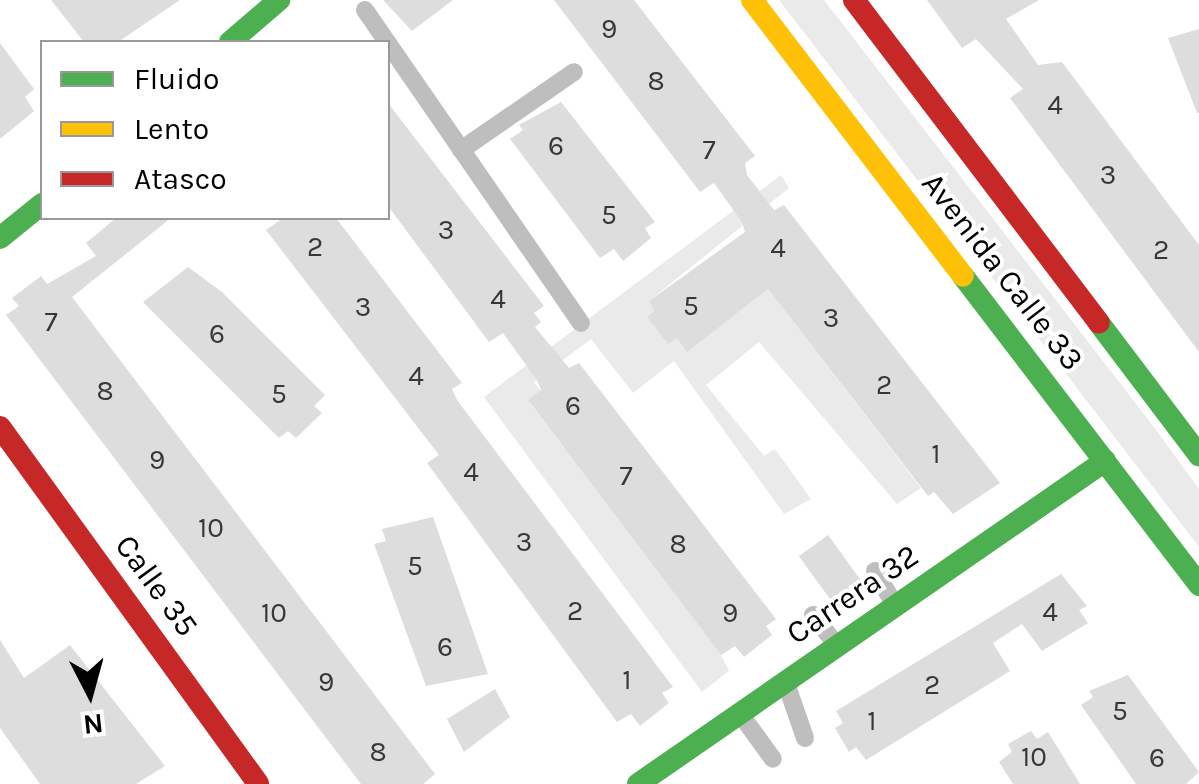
<!DOCTYPE html>
<html>
<head>
<meta charset="utf-8">
<style>
	body { margin:0 }
	#map { position:relative; width:1199px; height:784px; overflow:hidden; background:#fff; font-family:Karla,sans-serif }
	div>[style] { position:absolute }
	[style*='--x'] { left:calc(var(--x)*1px); top:calc(var(--y)*1px); width:calc(var(--w)*1px); rotate:calc(var(--a)*1deg) }
	.green>* { inset:0; background:#eaeaea }
	.building>* { inset:0; background:#ddd; transform-origin:0 0 }
	.lane>* { height:18px; margin:-9px; padding:0 9px; transform-origin:9px; border-radius:9px; background:#bebebe }
	.fast>* { height:22px; margin:-11px; padding:0 11px; transform-origin:11px; border-radius:11px; background:#4caf50 }
	.slow>* { height:22px; margin:-11px; padding:0 11px; transform-origin:11px; border-radius:11px; background:#ffc107 }
	.jam>* { height:22px; margin:-11px; padding:0 11px; transform-origin:11px; border-radius:11px; background:#c62828 }
	span { translate:-50% -50%; white-space:nowrap; text-align:center; line-height:1.15; -webkit-text-stroke:8px #fff; paint-order:stroke }
	.number-label { font-size:28px; color:#373737 }
	.number-label span { -webkit-text-stroke-width:0 }
	.street-label { font-size:32px; color:#000 }
	.legend { position:absolute; left:40px; top:40px; width:350px; height:180px; box-sizing:border-box; background:#fff; border:2px solid #999; margin:0; padding:12px 18px; list-style:none; font-size:30px; color:#000 }
	.legend li { display:flex; align-items:center; gap:20px; height:50px }
	.legend b { width:50px; border:2px solid #999 }
	.north { position:absolute; left:40px; top:644px; width:100px; height:100px; -webkit-text-stroke:8px #fff; paint-order:stroke; rotate:174deg; font-size:28px; font-weight:700; line-height:40px; text-align:center; color:#000 }
	.north::after { content:''; display:block; margin:auto; width:35px; height:45px; background:#000; clip-path:polygon(50% 0,100% 100%,50% 72%,0 100%) }
</style>
</head>
<body>
<div id="map">
	<div class="green">
		<i style="clip-path:polygon(779px 0,824px 0,1157px 431px,1199px 489px,1199px 547px)"></i>
		<i style="clip-path:polygon(781px 175px,789px 188px,649px 301px,654px 311px,647px 317px,668px 343px,677px 338px,687px 351px,768px 289px,921px 488px,897px 504px,759px 342px,706px 385px,764px 456px,775px 449px,811px 499px,784px 514px,674px 361px,633px 393px,591px 339px,534px 382px,541px 391px,528px 400px,564px 448px,578px 440px,581px 470px,721px 655px,729px 671px,702px 692px,484px 397px)"></i>
	</div>
	<div class="building">
		<i style="clip-path:polygon(51px 0,180px 0,118px 42px,84px 42px)"></i>
		<i style="clip-path:polygon(383px 0,453px 0,412px 31px)"></i>
		<i style="clip-path:polygon(554px 0,634px 0,755px 156px,745px 163px,747px 175px,774px 210px,784px 205px,1000px 483px,953px 514px,934px 492px,928px 496px,768px 289px,687px 352px,677px 338px,668px 344px,647px 317px,654px 311px,649px 301px,745px 232px,742px 222px,714px 183px,700px 192px)"></i>
		<i style="clip-path:polygon(927px 0,1039px 0,1006px 19px,1038px 65px,1062px 62px,1199px 245px,1199px 352px,1010px 98px,1023px 89px,976px 39px,962px 48px)"></i>
		<i style="clip-path:polygon(1199px 29px,1199px 113px,1197px 113px,1168px 38px)"></i>
		<i style="clip-path:polygon(0 43px,34px 89px,25px 97px,34px 111px,0 139px)"></i>
		<i style="clip-path:polygon(561px 102px,655px 222px,645px 228px,651px 238px,623px 261px,614px 249px,600px 258px,510px 139px,523px 130px,519px 125px)"></i>
		<i style="clip-path:polygon(388px 103px,544px 306px,534px 313px,541px 322px,535px 327px,569px 368px,579px 363px,776px 619px,766px 626px,772px 635px,744px 657px,735px 646px,721px 655px,528px 400px,541px 390px,537px 380px,503px 333px,489px 342px,388px 206px)"></i>
		<i style="clip-path:polygon(116px 218px,171px 218px,72px 297px,435px 774px,423px 784px,361px 784px,6px 315px,19px 306px,12px 298px,41px 276px,47px 284px,96px 256px,86px 243px)"></i>
		<i style="clip-path:polygon(283px 218px,336px 218px,462px 383px,452px 389px,457px 400px,673px 687px,662px 693px,669px 703px,640px 726px,631px 714px,617px 722px,427px 463px,439px 455px,266px 230px)"></i>
		<i style="clip-path:polygon(188px 267px,222px 292px,325px 395px,314px 406px,322px 413px,296px 438px,288px 431px,279px 438px,143px 302px)"></i>
		<i style="clip-path:polygon(433px 517px,488px 674px,426px 686px,374px 544px,386px 541px,382px 529px)"></i>
		<i style="left:828px;top:535px;width:58px;height:36px;rotate:54deg"></i>
		<i style="clip-path:polygon(1061px 574px,1087px 606px,1079px 610px,1088px 623px,1042px 651px,1022px 624px,993px 643px,1010px 671px,866px 760px,856px 747px,849px 752px,835px 728px,843px 723px,836px 711px)"></i>
		<i style="clip-path:polygon(0 640px,24px 678px,70px 645px,165px 766px,136px 784px,40px 784px,0 728px)"></i>
		<i style="clip-path:polygon(1128px 675px,1199px 772px,1186px 784px,1136px 784px,1081px 705px,1093px 697px,1089px 691px)"></i>
		<i style="clip-path:polygon(495px 689px,510px 717px,464px 752px,447px 719px)"></i>
		<i style="clip-path:polygon(1031px 731px,1037px 739px,1048px 732px,1080px 784px,1013px 784px,999px 762px,1012px 752px,1008px 744px)"></i>
	</div>
	<div class="lane">
		<i style="--x:365;--y:10;--w:380;--a:55.4"></i>
		<i style="--x:461;--y:150;--w:137;--a:-34.6"></i>
		<i style="--x:875;--y:571;--w:39;--a:60"></i>
		<i style="--x:813;--y:615;--w:34;--a:52"></i>
		<i style="--x:787;--y:686;--w:55;--a:70.9"></i>
		<i style="--x:741;--y:715;--w:54;--a:54"></i>
	</div>
	<div class="fast">
		<i style="--x:230;--y:42;--w:65;--a:-40.6"></i>
		<i style="--x:0;--y:238;--w:54;--a:-39"></i>
		<i style="--x:963;--y:276;--w:389;--a:52.6"></i>
		<i style="--x:1099;--y:323;--w:166;--a:52.9"></i>
		<i style="--x:638;--y:784;--w:568;--a:-34.67"></i>
	</div>
	<div class="slow">
		<i style="--x:752;--y:0;--w:347;--a:52.6"></i>
	</div>
	<div class="jam">
		<i style="--x:854;--y:0;--w:405;--a:52.8"></i>
		<i style="--x:0;--y:427;--w:440;--a:54.1"></i>
	</div>
	<div class="number-label">
		<span style="left:609px;top:29px">9</span>
		<span style="left:656px;top:81px">8</span>
		<span style="left:1055px;top:105px">4</span>
		<span style="left:556px;top:146px">6</span>
		<span style="left:709px;top:150px">7</span>
		<span style="left:1108px;top:175px">3</span>
		<span style="left:609px;top:215px">5</span>
		<span style="left:446px;top:230px">3</span>
		<span style="left:315px;top:247px">2</span>
		<span style="left:778px;top:248px">4</span>
		<span style="left:1161px;top:250px">2</span>
		<span style="left:498px;top:299px">4</span>
		<span style="left:691px;top:306px">5</span>
		<span style="left:363px;top:307px">3</span>
		<span style="left:831px;top:318px">3</span>
		<span style="left:51px;top:322px">7</span>
		<span style="left:217px;top:334px">6</span>
		<span style="left:416px;top:376px">4</span>
		<span style="left:884px;top:385px">2</span>
		<span style="left:105px;top:391px">8</span>
		<span style="left:279px;top:394px">5</span>
		<span style="left:573px;top:406px">6</span>
		<span style="left:936px;top:454px">1</span>
		<span style="left:157px;top:460px">9</span>
		<span style="left:471px;top:472px">4</span>
		<span style="left:626px;top:476px">7</span>
		<span style="left:211px;top:528px">10</span>
		<span style="left:524px;top:542px">3</span>
		<span style="left:678px;top:544px">8</span>
		<span style="left:415px;top:566px">5</span>
		<span style="left:575px;top:611px">2</span>
		<span style="left:1050px;top:612px">4</span>
		<span style="left:274px;top:613px">10</span>
		<span style="left:730px;top:613px">9</span>
		<span style="left:445px;top:647px">6</span>
		<span style="left:627px;top:680px">1</span>
		<span style="left:326px;top:682px">9</span>
		<span style="left:932px;top:685px">2</span>
		<span style="left:1120px;top:711px">5</span>
		<span style="left:872px;top:721px">1</span>
		<span style="left:378px;top:752px">8</span>
		<span style="left:1034px;top:757px">10</span>
		<span style="left:1157px;top:758px">6</span>
	</div>
	<div class="street-label">
		<span style="left:1002px;top:272px;rotate:52deg">Avenida Calle 33</span>
		<span style="left:156px;top:586px;rotate:54deg">Calle 35</span>
		<span style="left:853px;top:595px;rotate:-34deg">Carrera 32</span>
	</div>
	<ul class="legend">
	<li><b style="height:12px;background:#4caf50"></b>Fluido</li>
	<li><b style="height:12px;background:#ffc107"></b>Lento</li>
	<li><b style="height:12px;background:#c62828"></b>Atasco</li>
	</ul>
	<div class="north">N</div>
</div>
</body>
</html>
